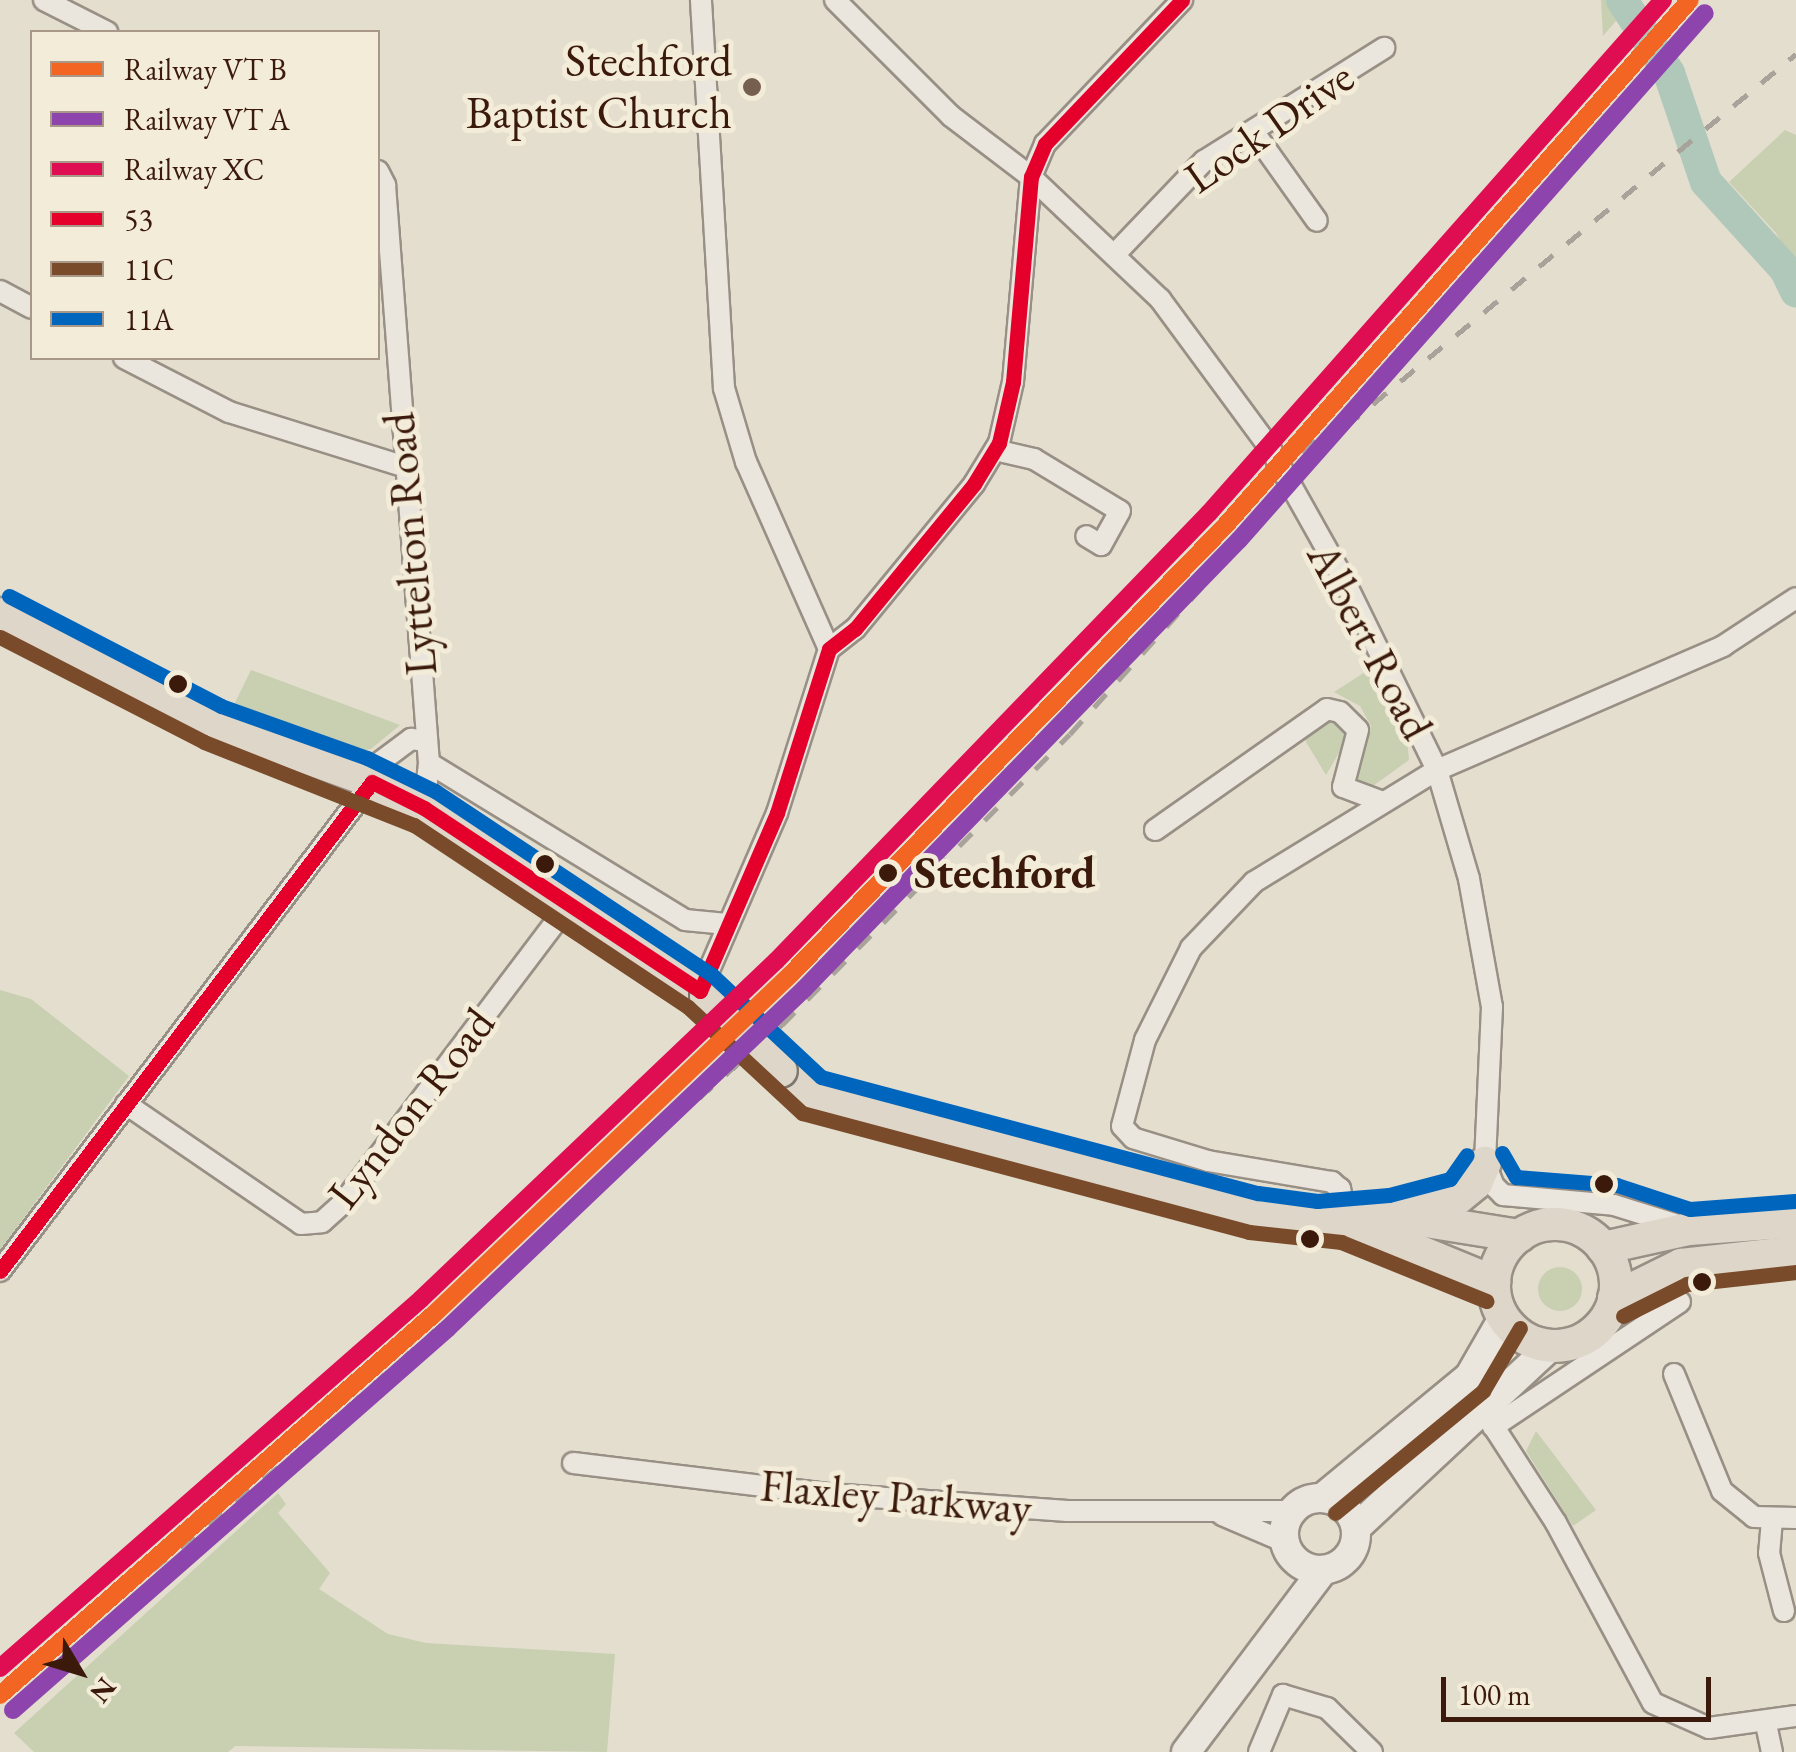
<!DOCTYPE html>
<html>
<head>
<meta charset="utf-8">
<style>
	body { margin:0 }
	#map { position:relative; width:1796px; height:1752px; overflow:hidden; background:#e4dece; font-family:"EB Garamond",serif }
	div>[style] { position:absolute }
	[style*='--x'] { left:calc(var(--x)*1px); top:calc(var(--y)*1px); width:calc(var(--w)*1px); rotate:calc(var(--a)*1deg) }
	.green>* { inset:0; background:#c8d0b1 }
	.round { border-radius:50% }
	.river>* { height:32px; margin:-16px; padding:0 16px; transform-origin:16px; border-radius:16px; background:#b0c8ba }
	.roads { filter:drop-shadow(2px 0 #988f85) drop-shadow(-2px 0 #988f85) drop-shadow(0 2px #988f85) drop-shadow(0 -2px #988f85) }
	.street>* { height:20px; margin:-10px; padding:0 10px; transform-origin:10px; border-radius:10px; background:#eae6de }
	.secondary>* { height:28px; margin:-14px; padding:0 14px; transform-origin:14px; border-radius:14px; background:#eae6de }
	.secondary>.ring { margin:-14px; padding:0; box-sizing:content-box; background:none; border:28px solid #eae6de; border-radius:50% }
	.primary>* { height:32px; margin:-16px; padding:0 16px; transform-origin:16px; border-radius:16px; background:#ddd6c9 }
	.primary>.ring { margin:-16px; padding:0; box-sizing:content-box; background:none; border:32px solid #ddd6c9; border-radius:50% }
	.rail>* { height:5px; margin-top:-2.5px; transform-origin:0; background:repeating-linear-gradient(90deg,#a8a29b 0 18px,transparent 0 36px) }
	.bridges { filter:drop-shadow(2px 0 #7e766c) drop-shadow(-2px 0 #7e766c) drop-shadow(0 2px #7e766c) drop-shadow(0 -2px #7e766c) }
	.primary-bridge>* { height:32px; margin:-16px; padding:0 16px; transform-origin:16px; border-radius:16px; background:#ddd6c9 }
	.bus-1>* { height:15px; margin:-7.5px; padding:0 7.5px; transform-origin:7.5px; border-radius:7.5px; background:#e4002b }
	.bus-2>* { height:15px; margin:-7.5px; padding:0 7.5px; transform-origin:7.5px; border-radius:7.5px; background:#7a4b2a }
	.bus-3>* { height:15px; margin:-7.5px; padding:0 7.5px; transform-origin:7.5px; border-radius:7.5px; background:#0065bd }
	.rail-1>* { height:18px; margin:-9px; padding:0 9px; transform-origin:9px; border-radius:9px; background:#f26522 }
	.rail-2>* { height:18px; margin:-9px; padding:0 9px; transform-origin:9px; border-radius:9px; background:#8e44ad }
	.rail-3>* { height:18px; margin:-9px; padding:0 9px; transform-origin:9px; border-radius:9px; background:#df0d52 }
	.dots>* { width:28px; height:28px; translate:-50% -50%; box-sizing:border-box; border:5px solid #f3ecd9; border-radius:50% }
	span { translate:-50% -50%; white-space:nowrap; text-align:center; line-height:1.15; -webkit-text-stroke:10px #f3ecd9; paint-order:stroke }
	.poi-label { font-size:45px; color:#3b1a0b }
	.right { translate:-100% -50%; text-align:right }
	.street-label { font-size:45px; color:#3b1a0b }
	.stop-label { font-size:45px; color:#3b1a0b; font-weight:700 }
	.left { translate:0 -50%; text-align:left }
	.legend { position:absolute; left:30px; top:30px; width:350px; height:330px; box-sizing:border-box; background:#f3ecd9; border:2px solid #a99887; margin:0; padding:12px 18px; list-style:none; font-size:30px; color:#3b1a0b }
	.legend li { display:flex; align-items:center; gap:20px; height:50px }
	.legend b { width:50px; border:2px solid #a99887 }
	.north { position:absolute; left:30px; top:1622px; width:100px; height:100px; -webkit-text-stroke:8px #f3ecd9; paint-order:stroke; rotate:128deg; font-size:28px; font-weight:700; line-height:40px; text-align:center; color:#3b1a0b }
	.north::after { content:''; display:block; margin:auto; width:35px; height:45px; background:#3b1a0b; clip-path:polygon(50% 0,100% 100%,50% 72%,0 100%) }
	.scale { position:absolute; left:1441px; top:1677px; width:270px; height:45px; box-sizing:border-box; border:5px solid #3b1a0b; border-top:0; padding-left:12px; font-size:30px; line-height:35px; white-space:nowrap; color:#3b1a0b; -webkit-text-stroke:8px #f3ecd9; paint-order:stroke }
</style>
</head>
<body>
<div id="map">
	<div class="green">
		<i style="clip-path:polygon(1601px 0,1634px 0,1603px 36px)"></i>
		<i style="clip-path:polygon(1785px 130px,1796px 135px,1796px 270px,1776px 233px,1729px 182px)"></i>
		<i style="clip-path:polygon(1373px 667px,1407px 739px,1409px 760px,1370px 788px,1357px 785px,1354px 772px,1371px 726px,1360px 706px,1334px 692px)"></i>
		<i style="clip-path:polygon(251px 670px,400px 725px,371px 749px,339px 758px,228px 717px)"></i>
		<i style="clip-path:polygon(1330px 715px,1350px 734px,1326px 775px,1303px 737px)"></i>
		<i style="clip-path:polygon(0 990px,31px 999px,129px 1076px,0 1250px)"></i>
		<i class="round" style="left:1538px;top:1267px;width:44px;height:44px"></i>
		<i style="clip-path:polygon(1536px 1431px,1596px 1510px,1573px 1526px,1526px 1451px)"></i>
		<i style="clip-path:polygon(278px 1493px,286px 1504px,278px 1513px,330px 1573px,319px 1589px,388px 1634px,426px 1643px,615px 1654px,607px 1752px,235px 1746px,228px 1752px,34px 1752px,14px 1733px)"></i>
	</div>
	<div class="river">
		<i style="--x:1622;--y:0;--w:87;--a:57.2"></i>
		<i style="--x:1669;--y:73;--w:115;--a:71.3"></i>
		<i style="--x:1706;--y:182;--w:118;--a:47.8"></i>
		<i style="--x:1785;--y:269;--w:25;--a:64"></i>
	</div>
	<div class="roads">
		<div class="street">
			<i style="--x:44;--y:0;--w:71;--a:26.9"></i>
			<i style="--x:835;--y:0;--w:164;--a:45"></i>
			<i style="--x:951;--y:116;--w:101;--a:37.3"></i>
			<i style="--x:1031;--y:177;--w:178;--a:43.4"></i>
			<i style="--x:1160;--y:299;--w:185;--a:53.6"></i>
			<i style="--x:1270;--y:448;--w:149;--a:60.7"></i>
			<i style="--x:1343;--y:578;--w:214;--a:63.9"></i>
			<i style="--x:1437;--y:770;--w:114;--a:73.6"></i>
			<i style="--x:1469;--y:879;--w:130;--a:79.8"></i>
			<i style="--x:1492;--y:1007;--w:156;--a:92.6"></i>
			<i style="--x:1485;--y:1163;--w:25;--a:69"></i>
			<i style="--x:1494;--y:1186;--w:13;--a:45"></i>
			<i style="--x:1503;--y:1195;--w:111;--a:5.1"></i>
			<i style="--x:1614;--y:1205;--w:73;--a:17.4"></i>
			<i style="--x:1253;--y:131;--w:110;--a:54.6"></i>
			<i style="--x:378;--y:171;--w:16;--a:63"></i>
			<i style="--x:385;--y:185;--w:580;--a:85.65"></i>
			<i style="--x:429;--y:763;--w:45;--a:96.3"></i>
			<i style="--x:1115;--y:254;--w:129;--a:-46.3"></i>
			<i style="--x:1204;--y:161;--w:213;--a:-32.1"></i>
			<i style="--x:0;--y:291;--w:36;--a:28"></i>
			<i style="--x:124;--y:358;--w:118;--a:27.2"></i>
			<i style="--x:229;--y:412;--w:181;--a:17.3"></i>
			<i style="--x:995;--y:450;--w:40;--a:13"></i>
			<i style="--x:1034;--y:459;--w:100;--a:31.2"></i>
			<i style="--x:1120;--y:511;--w:39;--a:119"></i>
			<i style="--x:1101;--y:545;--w:17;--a:-149"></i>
			<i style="--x:829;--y:649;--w:33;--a:-38"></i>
			<i style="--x:855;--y:629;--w:188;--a:-50.6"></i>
			<i style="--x:974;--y:484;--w:48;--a:-58.6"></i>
			<i style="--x:999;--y:443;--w:63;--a:-77.1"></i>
			<i style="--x:1013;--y:382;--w:206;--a:-85"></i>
			<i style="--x:1031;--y:177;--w:36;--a:-67"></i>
			<i style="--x:1045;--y:144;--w:199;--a:-46.4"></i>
			<i style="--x:429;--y:763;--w:300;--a:31.5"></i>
			<i style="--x:685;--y:920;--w:42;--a:5.4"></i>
			<i style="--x:360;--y:777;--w:64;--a:-36.7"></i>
			<i style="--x:411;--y:739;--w:15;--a:8"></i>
			<i style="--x:1155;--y:830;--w:210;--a:-35.1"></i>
			<i style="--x:1327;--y:709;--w:13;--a:13"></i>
			<i style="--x:1340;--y:712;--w:25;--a:45"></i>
			<i style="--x:1358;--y:730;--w:59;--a:104.7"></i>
			<i style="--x:1343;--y:787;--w:43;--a:20.6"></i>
			<i style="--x:700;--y:991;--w:194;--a:-66.6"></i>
			<i style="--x:777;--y:813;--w:172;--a:-72.4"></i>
			<i style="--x:829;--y:649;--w:205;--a:-113.9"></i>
			<i style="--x:746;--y:462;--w:77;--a:-106.6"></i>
			<i style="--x:724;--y:388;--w:389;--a:-93.4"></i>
			<i style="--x:126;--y:1104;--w:212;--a:34.4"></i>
			<i style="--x:301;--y:1224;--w:21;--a:-5"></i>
			<i style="--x:322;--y:1222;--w:28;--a:-42"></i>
			<i style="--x:343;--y:1203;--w:375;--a:-52.9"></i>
			<i style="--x:1346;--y:1222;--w:34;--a:-100"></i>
			<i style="--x:1340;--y:1189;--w:11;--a:-139"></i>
			<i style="--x:1332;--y:1182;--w:126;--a:-170.4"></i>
			<i style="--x:1208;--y:1161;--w:78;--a:-163"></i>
			<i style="--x:1133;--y:1138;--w:16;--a:-133"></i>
			<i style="--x:1122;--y:1126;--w:89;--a:-75"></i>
			<i style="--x:1145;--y:1040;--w:103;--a:-63.4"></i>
			<i style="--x:1191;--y:948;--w:91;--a:-46.3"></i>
			<i style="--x:1254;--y:882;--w:215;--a:-31.5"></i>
			<i style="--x:1437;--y:770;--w:312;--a:-23.4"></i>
			<i style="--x:1723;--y:646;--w:87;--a:-33.3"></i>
			<i style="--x:0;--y:1271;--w:614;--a:-52.74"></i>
			<i style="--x:1674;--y:1374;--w:126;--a:67.7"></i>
			<i style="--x:1722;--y:1491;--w:41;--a:39.1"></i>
			<i style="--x:1754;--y:1517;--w:42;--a:1.4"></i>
			<i style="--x:1481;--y:1407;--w:138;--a:57.1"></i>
			<i style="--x:1556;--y:1523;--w:204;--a:61.7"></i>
			<i style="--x:1653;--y:1703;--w:61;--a:24.1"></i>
			<i style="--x:1709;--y:1728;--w:88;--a:-7.9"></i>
			<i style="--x:1493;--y:1427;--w:225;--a:-33.8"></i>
			<i style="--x:573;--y:1463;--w:259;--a:6.9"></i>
			<i style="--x:830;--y:1494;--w:238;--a:4.1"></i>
			<i style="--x:1067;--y:1511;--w:225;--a:0"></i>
			<i style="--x:1222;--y:1515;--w:69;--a:23.2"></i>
			<i style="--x:1772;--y:1520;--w:33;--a:95"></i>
			<i style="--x:1769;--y:1553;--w:60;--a:75.5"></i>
			<i style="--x:1766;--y:1724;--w:29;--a:78"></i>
			<i style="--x:1259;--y:1752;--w:62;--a:-67.2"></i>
			<i style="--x:1283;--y:1695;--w:46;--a:16.5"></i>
			<i style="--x:1327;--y:1708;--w:63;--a:44.4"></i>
		</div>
		<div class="secondary">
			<i style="--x:1322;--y:1498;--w:190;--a:-39.5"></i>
			<i style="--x:1469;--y:1377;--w:68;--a:-60"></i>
			<i class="ring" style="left:1284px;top:1498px;width:44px;height:44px"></i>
			<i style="--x:1357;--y:1527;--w:265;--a:-43"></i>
			<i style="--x:1186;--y:1752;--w:228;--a:-53"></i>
		</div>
		<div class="primary">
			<i style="--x:0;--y:614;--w:240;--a:27.3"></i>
			<i style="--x:213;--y:724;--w:156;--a:19.8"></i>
			<i style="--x:360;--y:777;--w:71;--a:25.8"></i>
			<i style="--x:424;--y:808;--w:339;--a:33.8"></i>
			<i style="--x:781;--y:1071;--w:38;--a:39"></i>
			<i style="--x:811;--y:1095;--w:28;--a:19"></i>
			<i style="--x:837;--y:1104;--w:431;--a:14.6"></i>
			<i style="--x:1254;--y:1213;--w:92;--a:5.6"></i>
			<i style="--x:1346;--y:1222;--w:47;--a:-8.7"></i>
			<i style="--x:1392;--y:1215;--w:69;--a:-15"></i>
			<i style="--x:1459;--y:1197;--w:22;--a:-39"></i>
			<i style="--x:1476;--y:1183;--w:22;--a:-66"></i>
			<i style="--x:1401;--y:1217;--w:120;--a:9.1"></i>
			<i style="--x:1350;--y:1223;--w:156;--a:22.3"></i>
			<i class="ring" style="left:1494px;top:1224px;width:90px;height:90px"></i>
			<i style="--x:1603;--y:1248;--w:87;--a:-12.6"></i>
			<i style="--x:1688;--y:1229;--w:108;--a:-4.2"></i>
			<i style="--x:1614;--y:1298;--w:75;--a:-26.2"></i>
			<i style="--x:1681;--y:1265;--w:116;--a:-6.4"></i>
		</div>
	</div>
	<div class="rail">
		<i style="--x:1224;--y:527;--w:130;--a:-44.4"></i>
		<i style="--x:1041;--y:707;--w:211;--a:-44"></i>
		<i style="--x:13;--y:1684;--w:362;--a:-39.3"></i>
		<i style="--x:293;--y:1455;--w:651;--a:-41.33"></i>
		<i style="--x:782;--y:1025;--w:409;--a:-45.3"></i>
		<i style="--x:1070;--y:734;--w:412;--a:-48.1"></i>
		<i style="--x:1345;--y:427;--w:585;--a:-39.59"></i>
	</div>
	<div class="bridges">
		<div class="primary-bridge">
			<i style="--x:706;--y:997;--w:105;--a:44.6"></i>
		</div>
	</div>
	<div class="bus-1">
		<i style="--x:0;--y:1271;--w:614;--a:-52.74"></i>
		<i style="--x:372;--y:782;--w:58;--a:26.6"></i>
		<i style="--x:424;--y:808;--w:331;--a:33.5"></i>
		<i style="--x:700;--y:991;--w:194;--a:-66.6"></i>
		<i style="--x:777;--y:813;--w:172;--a:-72.4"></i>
		<i style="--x:829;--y:649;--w:33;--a:-38"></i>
		<i style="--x:855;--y:629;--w:188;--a:-50.6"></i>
		<i style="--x:974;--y:484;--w:48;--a:-58.6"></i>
		<i style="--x:999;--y:443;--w:63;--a:-77.1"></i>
		<i style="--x:1013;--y:382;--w:206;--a:-85"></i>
		<i style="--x:1031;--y:177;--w:36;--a:-67"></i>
		<i style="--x:1045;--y:144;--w:199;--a:-46.4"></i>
	</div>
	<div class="bus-2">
		<i style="--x:0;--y:637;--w:229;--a:27.2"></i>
		<i style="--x:204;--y:742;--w:226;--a:21.6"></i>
		<i style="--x:414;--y:825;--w:329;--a:33.6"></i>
		<i style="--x:688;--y:1007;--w:156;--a:42.9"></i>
		<i style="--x:802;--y:1113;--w:463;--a:14.9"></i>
		<i style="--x:1249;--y:1232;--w:93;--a:6.2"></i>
		<i style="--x:1341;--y:1242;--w:157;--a:22.1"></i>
		<i style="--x:1623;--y:1316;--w:72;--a:-26.6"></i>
		<i style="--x:1687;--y:1284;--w:110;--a:-6.3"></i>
		<i style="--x:1335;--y:1513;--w:192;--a:-39.5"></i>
		<i style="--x:1483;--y:1391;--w:73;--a:-59.6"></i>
	</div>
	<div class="bus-3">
		<i style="--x:9;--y:596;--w:239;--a:27.4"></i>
		<i style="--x:221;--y:706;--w:155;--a:19.6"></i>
		<i style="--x:367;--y:758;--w:76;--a:25.9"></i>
		<i style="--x:435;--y:791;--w:333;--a:33.6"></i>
		<i style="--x:712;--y:975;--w:149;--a:43.1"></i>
		<i style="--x:821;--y:1077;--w:452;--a:14.9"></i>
		<i style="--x:1258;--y:1193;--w:60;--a:7.7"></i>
		<i style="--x:1317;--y:1201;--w:72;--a:-4.8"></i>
		<i style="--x:1389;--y:1195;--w:63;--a:-14.7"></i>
		<i style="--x:1450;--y:1179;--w:29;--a:-55"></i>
		<i style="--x:1502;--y:1153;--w:28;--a:60"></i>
		<i style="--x:1516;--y:1177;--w:101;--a:4.5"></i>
		<i style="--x:1617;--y:1185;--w:77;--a:18.2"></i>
		<i style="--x:1690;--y:1209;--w:105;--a:-4.4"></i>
	</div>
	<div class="rail-1">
		<i style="--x:0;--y:1695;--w:578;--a:-41.28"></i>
		<i style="--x:434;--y:1314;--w:492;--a:-43.6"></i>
		<i style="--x:790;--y:975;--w:624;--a:-45.91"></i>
		<i style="--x:1224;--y:527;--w:703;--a:-48.52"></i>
	</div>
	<div class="rail-2">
		<i style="--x:13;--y:1710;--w:578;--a:-41.28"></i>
		<i style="--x:447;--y:1329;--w:493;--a:-43.6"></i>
		<i style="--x:804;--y:989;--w:625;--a:-45.91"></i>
		<i style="--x:1239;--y:540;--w:703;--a:-48.52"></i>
	</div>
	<div class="rail-3">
		<i style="--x:0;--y:1668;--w:560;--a:-41.23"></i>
		<i style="--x:421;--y:1299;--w:490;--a:-43.6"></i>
		<i style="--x:776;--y:961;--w:623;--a:-45.98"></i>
		<i style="--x:1209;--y:513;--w:685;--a:-48.49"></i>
	</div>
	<div class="dots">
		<i style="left:752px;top:87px;background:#765f4f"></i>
		<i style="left:178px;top:684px;background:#3b1a0b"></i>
		<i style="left:545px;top:864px;background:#3b1a0b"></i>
		<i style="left:888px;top:873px;background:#3b1a0b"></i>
		<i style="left:1604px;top:1184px;background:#3b1a0b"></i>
		<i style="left:1310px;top:1239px;background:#3b1a0b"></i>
		<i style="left:1702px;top:1282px;background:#3b1a0b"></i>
	</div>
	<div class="poi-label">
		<span class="right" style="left:732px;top:87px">Stechford<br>Baptist Church</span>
	</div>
	<div class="street-label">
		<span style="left:1269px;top:127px;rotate:-35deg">Lock Drive</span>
		<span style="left:410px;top:544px;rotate:-95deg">Lyttelton Road</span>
		<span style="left:1370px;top:641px;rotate:62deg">Albert Road</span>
		<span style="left:411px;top:1108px;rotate:-52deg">Lyndon Road</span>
		<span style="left:896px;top:1497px;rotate:5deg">Flaxley Parkway</span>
	</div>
	<div class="stop-label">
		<span class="left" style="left:914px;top:873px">Stechford</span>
	</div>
	<ul class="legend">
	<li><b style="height:12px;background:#f26522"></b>Railway VT B</li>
	<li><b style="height:12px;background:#8e44ad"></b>Railway VT A</li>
	<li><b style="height:12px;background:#df0d52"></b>Railway XC</li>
	<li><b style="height:12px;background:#e4002b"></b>53</li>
	<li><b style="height:12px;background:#7a4b2a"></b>11C</li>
	<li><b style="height:12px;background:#0065bd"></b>11A</li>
	</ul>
	<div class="north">N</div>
	<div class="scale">100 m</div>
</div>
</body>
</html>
